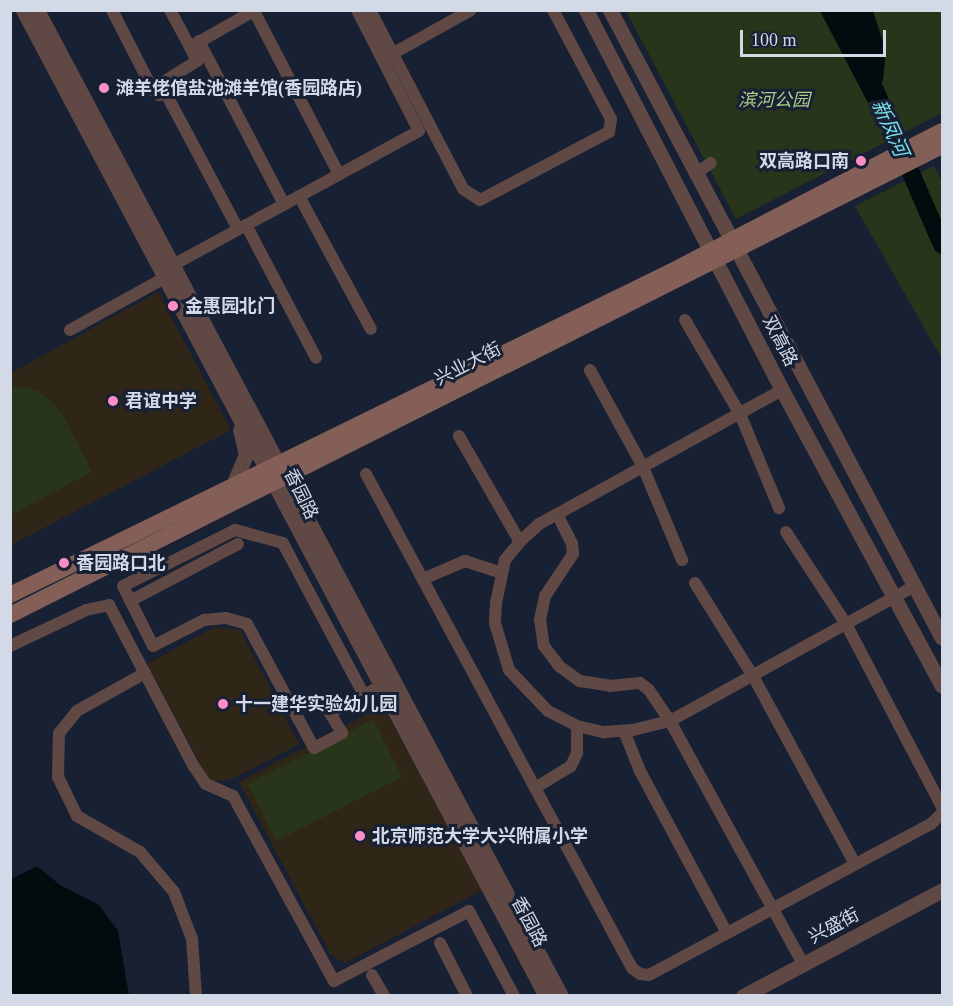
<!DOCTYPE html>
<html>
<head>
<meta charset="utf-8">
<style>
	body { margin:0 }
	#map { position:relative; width:953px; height:1006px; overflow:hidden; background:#182034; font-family:"Times New Roman","Noto Sans SC",serif }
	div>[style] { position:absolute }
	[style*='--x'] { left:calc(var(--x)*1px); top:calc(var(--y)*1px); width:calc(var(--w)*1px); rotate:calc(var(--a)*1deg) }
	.education>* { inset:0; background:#302617 }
	.green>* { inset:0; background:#29351b; transform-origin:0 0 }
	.water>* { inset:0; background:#000c0e }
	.river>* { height:18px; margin:-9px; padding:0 9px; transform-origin:9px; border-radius:9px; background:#000c0e }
	.minor>* { height:12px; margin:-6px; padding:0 6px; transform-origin:6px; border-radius:6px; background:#604945 }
	.tertiary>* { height:15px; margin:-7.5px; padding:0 7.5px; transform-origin:7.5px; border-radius:7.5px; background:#604945 }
	.secondary>* { height:16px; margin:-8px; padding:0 8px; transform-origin:8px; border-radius:8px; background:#835f58 }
	.dots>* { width:16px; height:16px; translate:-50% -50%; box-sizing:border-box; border:3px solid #182034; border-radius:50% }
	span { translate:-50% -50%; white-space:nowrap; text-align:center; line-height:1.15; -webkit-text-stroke:6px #182034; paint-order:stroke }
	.poi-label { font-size:18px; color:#d4d9e7; font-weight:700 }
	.left { translate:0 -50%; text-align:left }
	.right { translate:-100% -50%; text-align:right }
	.park-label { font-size:18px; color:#aacc86; font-style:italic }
	.street-label { font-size:18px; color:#d4d9e7 }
	.water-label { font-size:20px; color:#76e3ed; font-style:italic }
	.frame { position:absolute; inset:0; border:12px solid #d4d9e7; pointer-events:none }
	.scale { position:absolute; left:740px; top:30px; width:146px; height:27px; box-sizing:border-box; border:3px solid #d4d9e7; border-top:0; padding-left:8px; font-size:18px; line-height:21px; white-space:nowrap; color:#d4d9e7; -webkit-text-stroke:4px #182034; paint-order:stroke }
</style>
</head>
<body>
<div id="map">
	<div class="education">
		<i style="clip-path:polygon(158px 292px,231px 430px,11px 545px,11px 373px)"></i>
		<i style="clip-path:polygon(215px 627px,240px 630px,299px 744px,232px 779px,210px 782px,147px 664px)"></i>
		<i style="clip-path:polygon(383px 706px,482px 890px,345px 963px,331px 955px,239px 782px)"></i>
	</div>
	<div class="green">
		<i style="clip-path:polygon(626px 11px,942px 11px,942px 113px,736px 219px)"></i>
		<i style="clip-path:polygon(934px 166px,942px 182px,942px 359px,855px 206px)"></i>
		<i style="clip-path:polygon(10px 385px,38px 391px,51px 401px,63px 415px,92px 472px,11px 515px)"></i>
		<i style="left:373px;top:720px;width:64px;height:141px;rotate:63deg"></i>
	</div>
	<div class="water">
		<i style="clip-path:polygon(820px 11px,873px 11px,886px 51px,883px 80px,877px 89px,881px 97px,868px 103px)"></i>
		<i style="clip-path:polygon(37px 866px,60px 885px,99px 905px,118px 931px,129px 995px,11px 995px,11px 879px)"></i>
	</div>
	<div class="river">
		<i style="--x:869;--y:76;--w:184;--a:66.6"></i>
	</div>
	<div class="minor">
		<i style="--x:112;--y:10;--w:90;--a:62.9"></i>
		<i style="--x:153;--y:90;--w:8;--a:40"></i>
		<i style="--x:159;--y:95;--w:7;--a:-27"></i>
		<i style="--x:170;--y:10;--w:42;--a:61.6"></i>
		<i style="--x:190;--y:47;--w:75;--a:-29.6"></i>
		<i style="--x:370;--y:10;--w:202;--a:62.5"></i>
		<i style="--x:463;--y:189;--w:20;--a:33"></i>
		<i style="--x:480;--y:200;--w:146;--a:-27.8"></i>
		<i style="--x:609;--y:132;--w:13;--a:-81"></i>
		<i style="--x:611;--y:119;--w:123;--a:-118"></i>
		<i style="--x:254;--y:11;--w:184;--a:62.5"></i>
		<i style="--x:199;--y:41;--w:184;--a:62.5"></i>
		<i style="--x:190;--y:47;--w:16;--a:63"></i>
		<i style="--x:197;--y:61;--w:39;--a:148"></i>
		<i style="--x:164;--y:82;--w:6;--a:99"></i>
		<i style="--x:163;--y:88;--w:160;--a:62"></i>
		<i style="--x:392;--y:54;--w:90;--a:-29.1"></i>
		<i style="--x:695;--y:174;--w:19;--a:-35"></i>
		<i style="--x:299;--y:196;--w:151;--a:61.6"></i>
		<i style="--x:246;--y:225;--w:150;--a:62.2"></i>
		<i style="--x:173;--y:265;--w:280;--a:-28.6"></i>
		<i style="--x:419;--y:131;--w:136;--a:-117.1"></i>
		<i style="--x:685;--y:320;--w:109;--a:59.7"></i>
		<i style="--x:740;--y:414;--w:102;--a:67.5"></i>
		<i style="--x:70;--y:330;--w:116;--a:-28.8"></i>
		<i style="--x:590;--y:370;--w:111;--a:61.3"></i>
		<i style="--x:643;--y:467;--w:101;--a:67.2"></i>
		<i style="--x:782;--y:390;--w:277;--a:151.1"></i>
		<i style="--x:539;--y:524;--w:26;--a:137"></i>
		<i style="--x:520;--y:542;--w:23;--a:130"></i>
		<i style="--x:505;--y:560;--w:44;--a:101.8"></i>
		<i style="--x:496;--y:603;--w:20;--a:93"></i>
		<i style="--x:495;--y:623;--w:49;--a:73.4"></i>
		<i style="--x:509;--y:670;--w:57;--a:46.4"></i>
		<i style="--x:548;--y:711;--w:33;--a:27"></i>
		<i style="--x:577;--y:726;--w:28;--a:13"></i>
		<i style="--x:604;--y:732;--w:29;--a:-4"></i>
		<i style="--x:633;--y:730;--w:38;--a:-14"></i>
		<i style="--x:670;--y:721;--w:280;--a:-28.9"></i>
		<i style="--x:459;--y:436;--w:122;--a:60.1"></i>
		<i style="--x:366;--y:474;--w:561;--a:61.7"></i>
		<i style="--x:632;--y:968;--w:10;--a:37"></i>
		<i style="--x:640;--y:974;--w:9;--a:6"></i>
		<i style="--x:649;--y:975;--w:320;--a:-28.2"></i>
		<i style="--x:931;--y:824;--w:16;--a:-45"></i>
		<i style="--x:557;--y:514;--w:33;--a:63"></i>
		<i style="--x:572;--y:543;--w:11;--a:85"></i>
		<i style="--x:573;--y:554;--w:50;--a:123.7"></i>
		<i style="--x:545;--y:596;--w:24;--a:102"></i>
		<i style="--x:540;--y:619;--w:27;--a:82"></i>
		<i style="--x:544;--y:646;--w:25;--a:53"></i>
		<i style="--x:559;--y:666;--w:26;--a:36"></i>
		<i style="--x:580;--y:681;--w:30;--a:9"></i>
		<i style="--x:610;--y:686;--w:30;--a:-6"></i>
		<i style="--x:640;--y:683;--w:11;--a:38"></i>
		<i style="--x:649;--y:690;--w:37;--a:56"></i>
		<i style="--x:670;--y:721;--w:277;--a:61.3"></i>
		<i style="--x:786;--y:532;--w:110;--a:56.9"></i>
		<i style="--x:846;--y:624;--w:207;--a:62.3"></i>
		<i style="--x:423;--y:579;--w:46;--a:-23.2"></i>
		<i style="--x:465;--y:561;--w:38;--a:18"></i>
		<i style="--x:695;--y:583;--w:110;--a:58.1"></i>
		<i style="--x:753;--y:676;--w:214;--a:61.5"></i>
		<i style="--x:130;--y:601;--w:122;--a:-27.8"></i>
		<i style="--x:10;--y:646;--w:84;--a:-25.3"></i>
		<i style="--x:86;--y:610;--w:24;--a:-12"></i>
		<i style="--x:109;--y:605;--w:181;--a:62.3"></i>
		<i style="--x:193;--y:765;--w:23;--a:56"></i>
		<i style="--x:206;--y:784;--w:30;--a:24"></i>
		<i style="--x:233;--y:796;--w:211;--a:61.4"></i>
		<i style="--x:334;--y:981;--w:152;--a:-27.4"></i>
		<i style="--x:469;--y:911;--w:96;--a:62.1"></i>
		<i style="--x:145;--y:673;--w:78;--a:150.8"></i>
		<i style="--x:77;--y:711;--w:28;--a:129"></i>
		<i style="--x:59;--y:733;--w:44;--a:91.3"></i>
		<i style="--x:58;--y:777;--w:43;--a:64"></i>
		<i style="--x:77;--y:816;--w:73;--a:29.7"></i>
		<i style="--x:140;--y:852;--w:52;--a:49.6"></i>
		<i style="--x:174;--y:892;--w:50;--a:69"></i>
		<i style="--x:192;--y:939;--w:57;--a:86"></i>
		<i style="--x:364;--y:695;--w:172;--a:-118.1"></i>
		<i style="--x:283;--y:543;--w:50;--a:-164.8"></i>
		<i style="--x:235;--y:530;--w:125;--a:153.4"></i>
		<i style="--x:123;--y:586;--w:67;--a:63.4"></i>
		<i style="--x:153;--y:646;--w:57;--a:-27"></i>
		<i style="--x:204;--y:620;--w:22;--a:-5"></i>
		<i style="--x:226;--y:618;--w:22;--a:16"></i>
		<i style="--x:247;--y:624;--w:141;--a:61.6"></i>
		<i style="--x:314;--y:748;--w:32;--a:-28"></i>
		<i style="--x:342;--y:733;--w:23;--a:-121"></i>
		<i style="--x:330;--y:713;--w:58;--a:-27.9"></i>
		<i style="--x:624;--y:731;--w:43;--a:68.2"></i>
		<i style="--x:640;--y:771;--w:184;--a:61.8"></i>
		<i style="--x:535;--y:788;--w:42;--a:-31.4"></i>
		<i style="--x:571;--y:766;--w:14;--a:-65"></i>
		<i style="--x:577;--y:753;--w:27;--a:-90"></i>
		<i style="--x:440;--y:943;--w:59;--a:63"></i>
		<i style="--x:372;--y:975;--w:24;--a:60"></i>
	</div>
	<div class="tertiary">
		<i style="--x:23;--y:10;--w:1116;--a:62.06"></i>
		<i style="--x:37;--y:10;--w:1117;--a:62.01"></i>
		<i style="--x:586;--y:10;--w:428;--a:62.7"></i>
		<i style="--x:782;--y:390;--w:336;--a:61.6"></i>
		<i style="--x:610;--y:10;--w:710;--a:62.14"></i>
		<i style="--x:233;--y:485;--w:33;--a:-67"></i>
		<i style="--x:246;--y:455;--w:26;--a:-103"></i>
		<i style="--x:743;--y:996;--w:225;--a:-28"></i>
	</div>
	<div class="secondary">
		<i style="--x:10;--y:595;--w:735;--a:-26.08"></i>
		<i style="--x:670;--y:272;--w:306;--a:-27.4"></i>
		<i style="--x:10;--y:615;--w:1043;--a:-26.71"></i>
	</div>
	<div class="dots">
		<i style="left:104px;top:88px;background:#fb8fc5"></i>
		<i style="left:861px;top:161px;background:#fb8fc5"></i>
		<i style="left:173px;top:306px;background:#fb8fc5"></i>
		<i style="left:113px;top:401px;background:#fb8fc5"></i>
		<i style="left:64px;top:563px;background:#fb8fc5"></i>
		<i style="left:223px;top:704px;background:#fb8fc5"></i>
		<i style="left:360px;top:836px;background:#fb8fc5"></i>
	</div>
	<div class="poi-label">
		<span class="left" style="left:116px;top:88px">滩羊佬倌盐池滩羊馆(香园路店)</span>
		<span class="right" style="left:849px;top:161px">双高路口南</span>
		<span class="left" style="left:185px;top:306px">金惠园北门</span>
		<span class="left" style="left:125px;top:401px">君谊中学</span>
		<span class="left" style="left:76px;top:563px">香园路口北</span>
		<span class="left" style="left:235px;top:704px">十一建华实验幼儿园</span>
		<span class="left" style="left:372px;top:836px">北京师范大学大兴附属小学</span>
	</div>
	<div class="park-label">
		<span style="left:774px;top:100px">滨河公园</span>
	</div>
	<div class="street-label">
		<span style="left:780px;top:341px;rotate:63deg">双高路</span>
		<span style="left:468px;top:364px;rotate:-27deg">兴业大街</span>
		<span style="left:301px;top:494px;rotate:64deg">香园路</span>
		<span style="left:529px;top:922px;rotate:62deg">香园路</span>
		<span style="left:834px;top:926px;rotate:-28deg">兴盛街</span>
	</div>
	<div class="water-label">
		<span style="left:890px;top:128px;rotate:66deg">新凤河</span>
	</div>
	<div class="frame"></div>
	<div class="scale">100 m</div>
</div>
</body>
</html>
